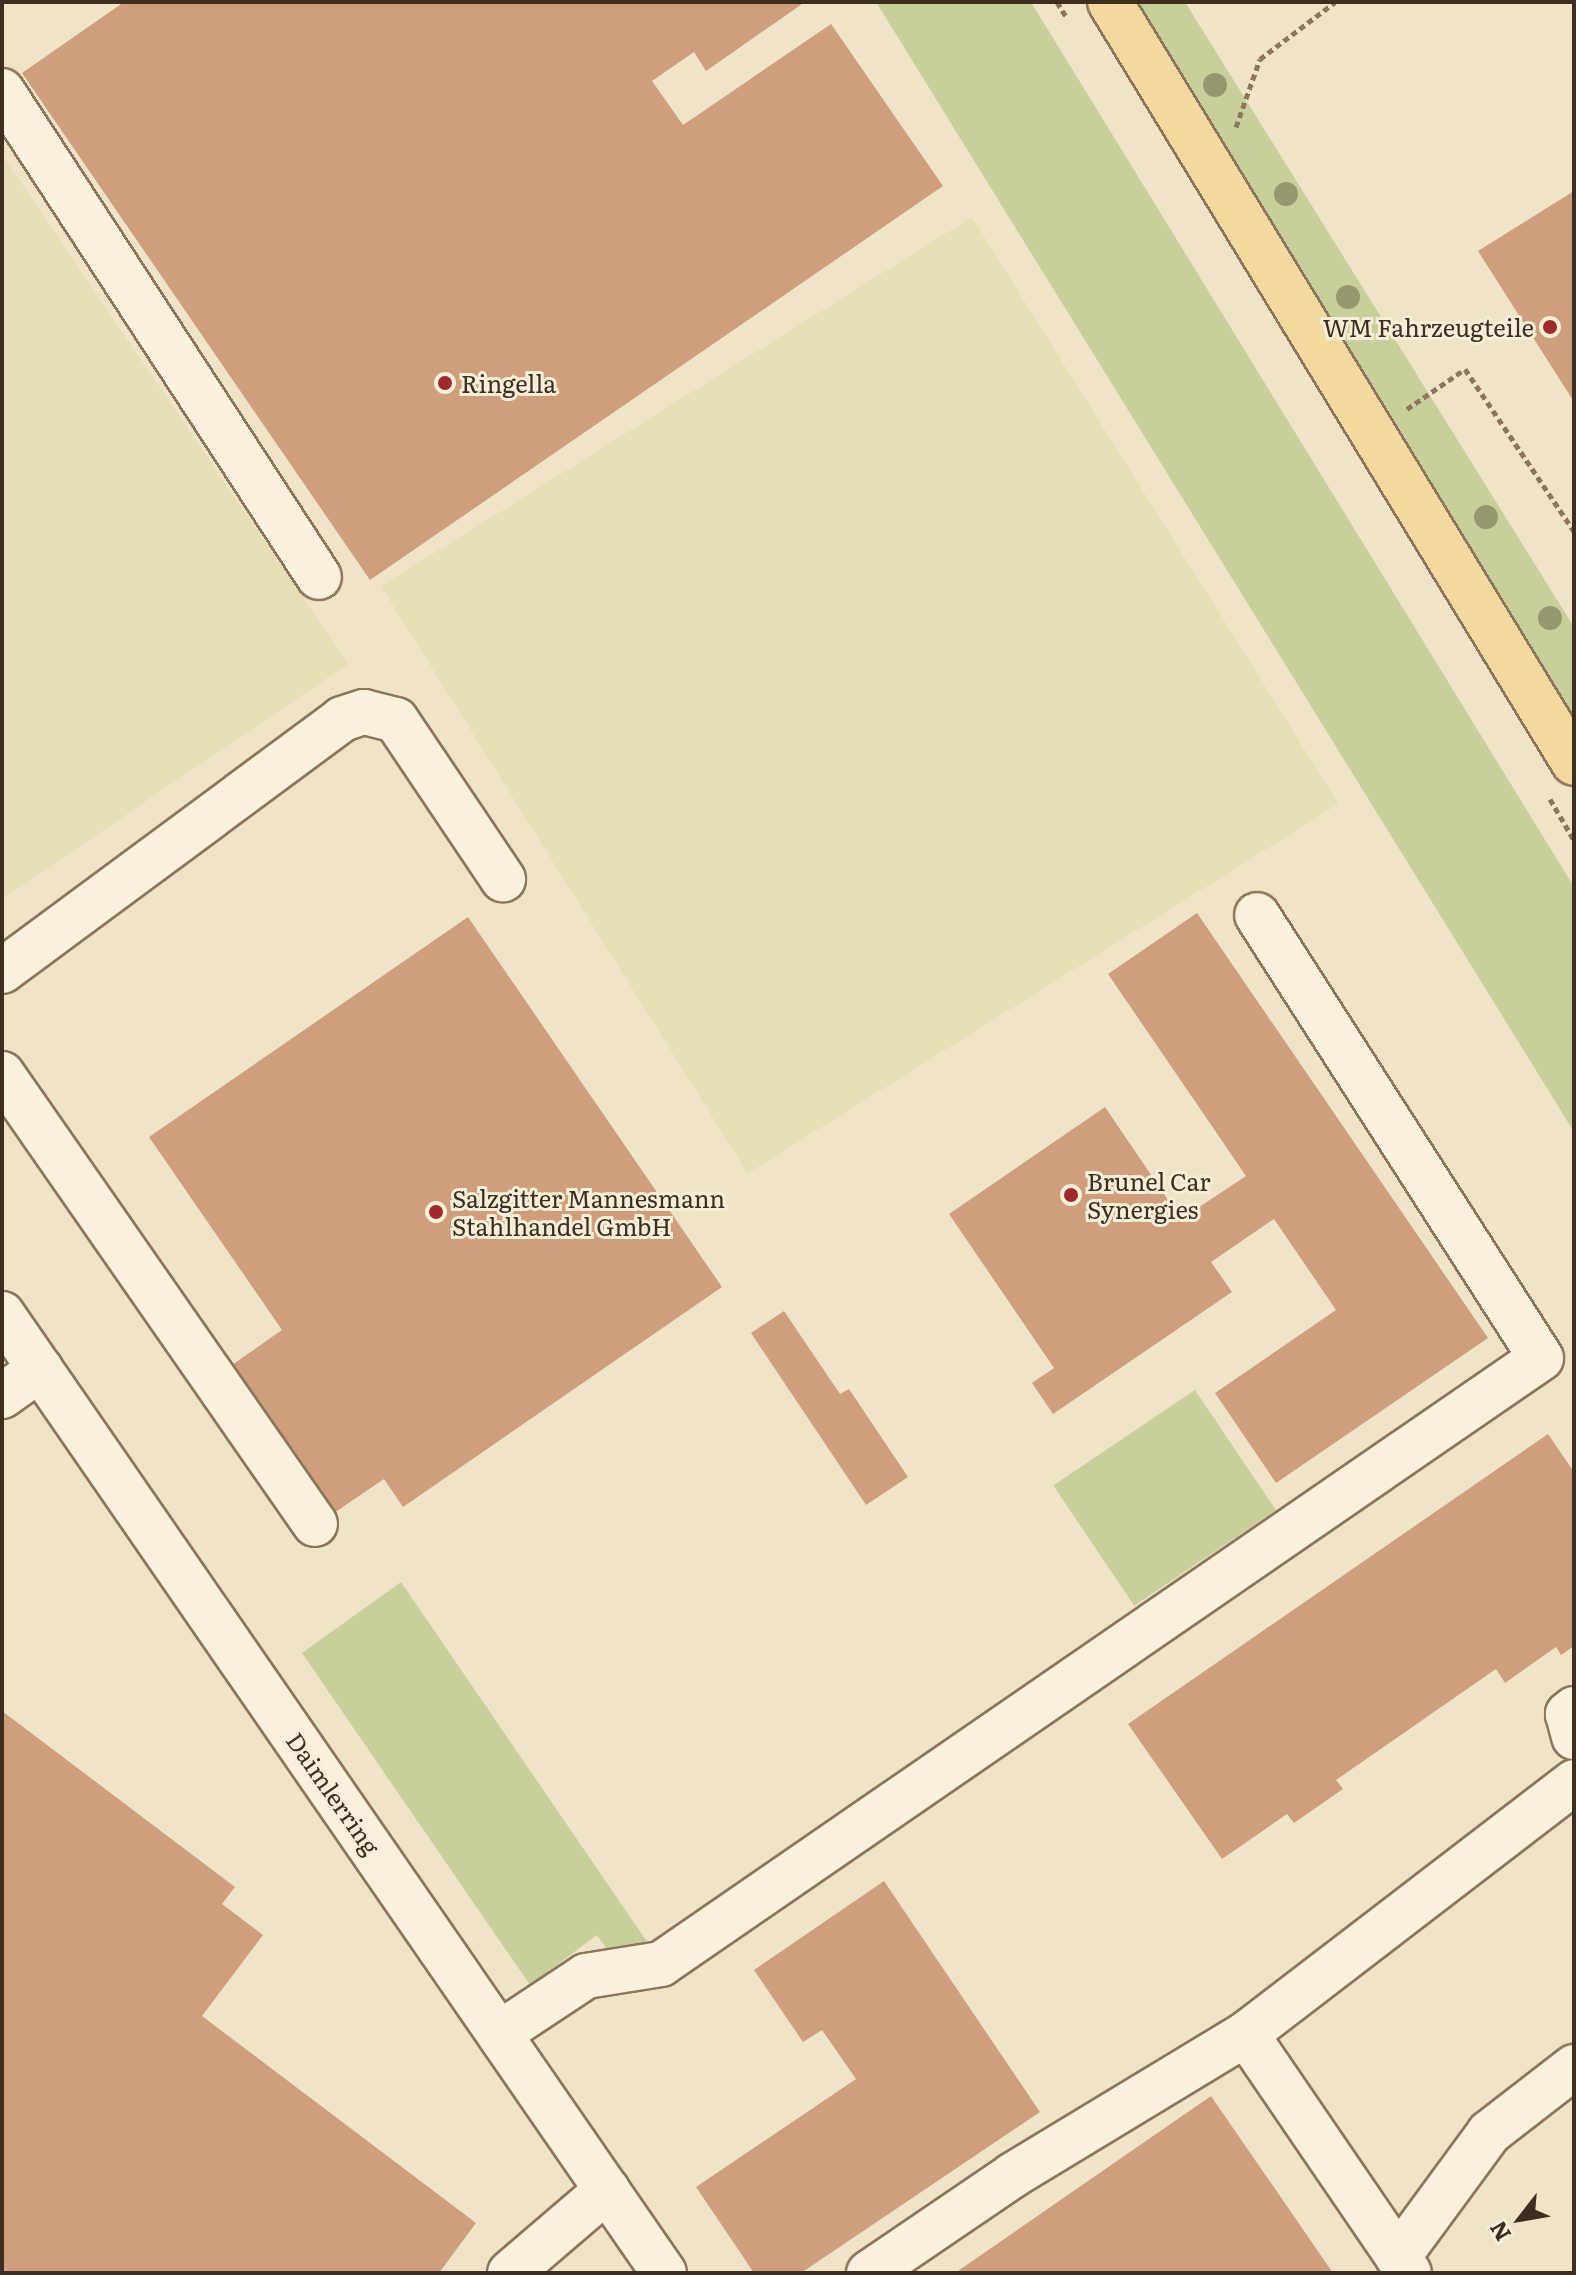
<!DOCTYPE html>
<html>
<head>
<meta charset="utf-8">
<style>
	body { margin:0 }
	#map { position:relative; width:1576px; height:2275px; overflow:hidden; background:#f0e4c8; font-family:Literata,serif }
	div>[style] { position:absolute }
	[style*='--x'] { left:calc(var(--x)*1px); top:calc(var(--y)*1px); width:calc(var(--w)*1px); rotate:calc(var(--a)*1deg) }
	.farmland>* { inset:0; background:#e6deb5; transform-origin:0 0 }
	.green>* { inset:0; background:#c9cf9b; transform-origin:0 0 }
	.building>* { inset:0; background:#cf9f7d }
	.path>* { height:5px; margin-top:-2.5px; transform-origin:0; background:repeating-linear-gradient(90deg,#8d765c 0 6px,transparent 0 10px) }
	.roads { filter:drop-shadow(2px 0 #8d765c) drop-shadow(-2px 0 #8d765c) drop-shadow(0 2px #8d765c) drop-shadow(0 -2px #8d765c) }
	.minor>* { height:44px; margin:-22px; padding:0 22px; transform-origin:22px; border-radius:22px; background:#faf1dc }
	.major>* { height:44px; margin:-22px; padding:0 22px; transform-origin:22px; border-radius:22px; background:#f3d9a0 }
	.trees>* { width:24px; height:24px; margin:-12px; border-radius:50%; background:#96986f }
	.dots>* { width:22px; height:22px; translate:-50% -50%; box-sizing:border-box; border:4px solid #f7eed8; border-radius:50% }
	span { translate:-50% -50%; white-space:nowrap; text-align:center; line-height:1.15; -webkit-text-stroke:6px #f7eed8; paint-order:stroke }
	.poi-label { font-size:24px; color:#3d2e20 }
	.right { translate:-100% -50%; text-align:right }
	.left { translate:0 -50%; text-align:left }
	.street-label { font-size:24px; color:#3d2e20 }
	.frame { position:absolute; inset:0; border:4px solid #3d2e20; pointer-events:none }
	.north { position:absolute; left:1480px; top:2179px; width:80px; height:80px; -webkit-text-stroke:6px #f7eed8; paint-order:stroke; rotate:239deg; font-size:22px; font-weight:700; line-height:32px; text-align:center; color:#3d2e20 }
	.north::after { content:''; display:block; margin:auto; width:28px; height:36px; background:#3d2e20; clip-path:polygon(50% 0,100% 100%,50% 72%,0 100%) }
</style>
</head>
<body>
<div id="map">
	<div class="farmland">
		<i style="clip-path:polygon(2px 155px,348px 664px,2px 899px)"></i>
		<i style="left:972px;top:217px;width:692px;height:697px;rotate:58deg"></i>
	</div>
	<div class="green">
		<i style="clip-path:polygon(876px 2px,1031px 2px,1574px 887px,1574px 1132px)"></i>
		<i style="clip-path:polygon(1135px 2px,1185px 2px,1574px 627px,1574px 717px)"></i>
		<i style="left:1195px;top:1390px;width:145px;height:171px;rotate:56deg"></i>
		<i style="clip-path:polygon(401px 1582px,650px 1946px,613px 1957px,597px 1935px,530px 1985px,302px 1653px)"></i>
	</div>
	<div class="building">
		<i style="clip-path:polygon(124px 2px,805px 2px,706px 71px,694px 52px,652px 81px,683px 125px,831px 24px,943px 186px,370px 580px,22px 73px)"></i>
		<i style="clip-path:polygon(1574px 191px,1574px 402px,1478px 251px)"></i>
		<i style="clip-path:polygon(1197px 913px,1488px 1338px,1276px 1483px,1215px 1393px,1336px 1310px,1274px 1219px,1211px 1262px,1232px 1292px,1053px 1414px,1032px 1383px,1054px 1368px,949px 1214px,1105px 1107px,1181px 1219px,1246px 1176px,1108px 974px)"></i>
		<i style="clip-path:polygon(468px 917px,722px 1287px,403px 1507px,384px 1479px,331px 1515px,229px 1367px,282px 1330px,149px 1137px)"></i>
		<i style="clip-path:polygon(784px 1311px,840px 1394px,849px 1389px,908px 1477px,866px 1505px,751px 1333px)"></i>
		<i style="clip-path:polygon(1548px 1434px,1574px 1472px,1574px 1646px,1561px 1655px,1556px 1647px,1505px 1683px,1496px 1669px,1336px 1780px,1343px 1789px,1294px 1823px,1287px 1814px,1222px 1859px,1128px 1724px)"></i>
		<i style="clip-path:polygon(2px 1711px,235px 1887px,222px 1904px,263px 1935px,202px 2016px,476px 2223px,439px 2273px,2px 2273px)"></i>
		<i style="clip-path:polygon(884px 1881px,1040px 2112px,801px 2273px,754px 2273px,696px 2187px,856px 2079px,822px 2030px,803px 2042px,754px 1970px)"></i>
		<i style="clip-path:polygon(1211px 2096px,1333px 2273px,955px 2273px)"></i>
	</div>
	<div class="path">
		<i style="--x:1057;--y:2;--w:19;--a:58"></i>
		<i style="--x:1236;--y:127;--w:72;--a:-70.6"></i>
		<i style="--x:1260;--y:59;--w:94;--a:-37.2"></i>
		<i style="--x:1407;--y:409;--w:70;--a:-34.6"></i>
		<i style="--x:1465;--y:369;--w:195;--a:56.1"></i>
		<i style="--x:1550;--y:799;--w:48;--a:59.7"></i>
	</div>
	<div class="roads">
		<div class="minor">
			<i style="--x:2;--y:91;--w:580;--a:56.89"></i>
			<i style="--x:2;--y:971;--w:423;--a:-36.5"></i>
			<i style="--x:342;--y:719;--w:23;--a:-18"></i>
			<i style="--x:364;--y:712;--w:33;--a:14"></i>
			<i style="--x:396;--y:720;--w:192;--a:56.1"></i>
			<i style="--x:2;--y:1074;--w:548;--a:55.18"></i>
			<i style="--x:2;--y:1314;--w:1165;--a:55.38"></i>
			<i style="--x:2;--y:1396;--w:47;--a:-35.4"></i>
			<i style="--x:1574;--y:1709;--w:8;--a:140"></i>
			<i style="--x:1568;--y:1714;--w:24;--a:75"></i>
			<i style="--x:500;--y:2033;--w:103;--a:-33.5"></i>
			<i style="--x:586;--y:1976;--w:76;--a:-9.1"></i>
			<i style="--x:661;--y:1964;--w:1068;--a:-34.55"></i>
			<i style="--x:1541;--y:1358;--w:526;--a:-122.66"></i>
			<i style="--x:1246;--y:2034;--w:414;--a:-37.5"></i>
			<i style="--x:1398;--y:2257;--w:154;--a:-53.7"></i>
			<i style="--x:1489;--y:2133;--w:108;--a:-37.8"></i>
			<i style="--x:510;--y:2273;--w:128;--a:-40.6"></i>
			<i style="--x:869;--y:2273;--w:174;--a:-34.2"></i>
			<i style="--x:1013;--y:2175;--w:272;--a:-31.2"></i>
			<i style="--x:1246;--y:2034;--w:289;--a:55.7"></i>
		</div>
		<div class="major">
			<i style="--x:1110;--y:2;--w:891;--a:58.63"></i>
		</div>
	</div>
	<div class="trees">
		<i style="left:1215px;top:85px"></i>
		<i style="left:1286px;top:194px"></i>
		<i style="left:1348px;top:297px"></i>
		<i style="left:1486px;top:517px"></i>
		<i style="left:1550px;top:618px"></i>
	</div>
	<div class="dots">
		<i style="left:1550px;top:327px;background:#9e2a2b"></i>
		<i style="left:445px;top:383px;background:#9e2a2b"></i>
		<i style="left:1071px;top:1195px;background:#9e2a2b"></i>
		<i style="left:436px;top:1212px;background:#9e2a2b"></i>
	</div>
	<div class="poi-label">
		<span class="right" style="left:1534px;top:327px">WM Fahrzeugteile</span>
		<span class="left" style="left:461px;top:383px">Ringella</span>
		<span class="left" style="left:1087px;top:1195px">Brunel Car<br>Synergies</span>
		<span class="left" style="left:452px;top:1212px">Salzgitter Mannesmann<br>Stahlhandel GmbH</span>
	</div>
	<div class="street-label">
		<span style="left:334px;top:1793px;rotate:55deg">Daimlerring</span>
	</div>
	<div class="frame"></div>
	<div class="north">N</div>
</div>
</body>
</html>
